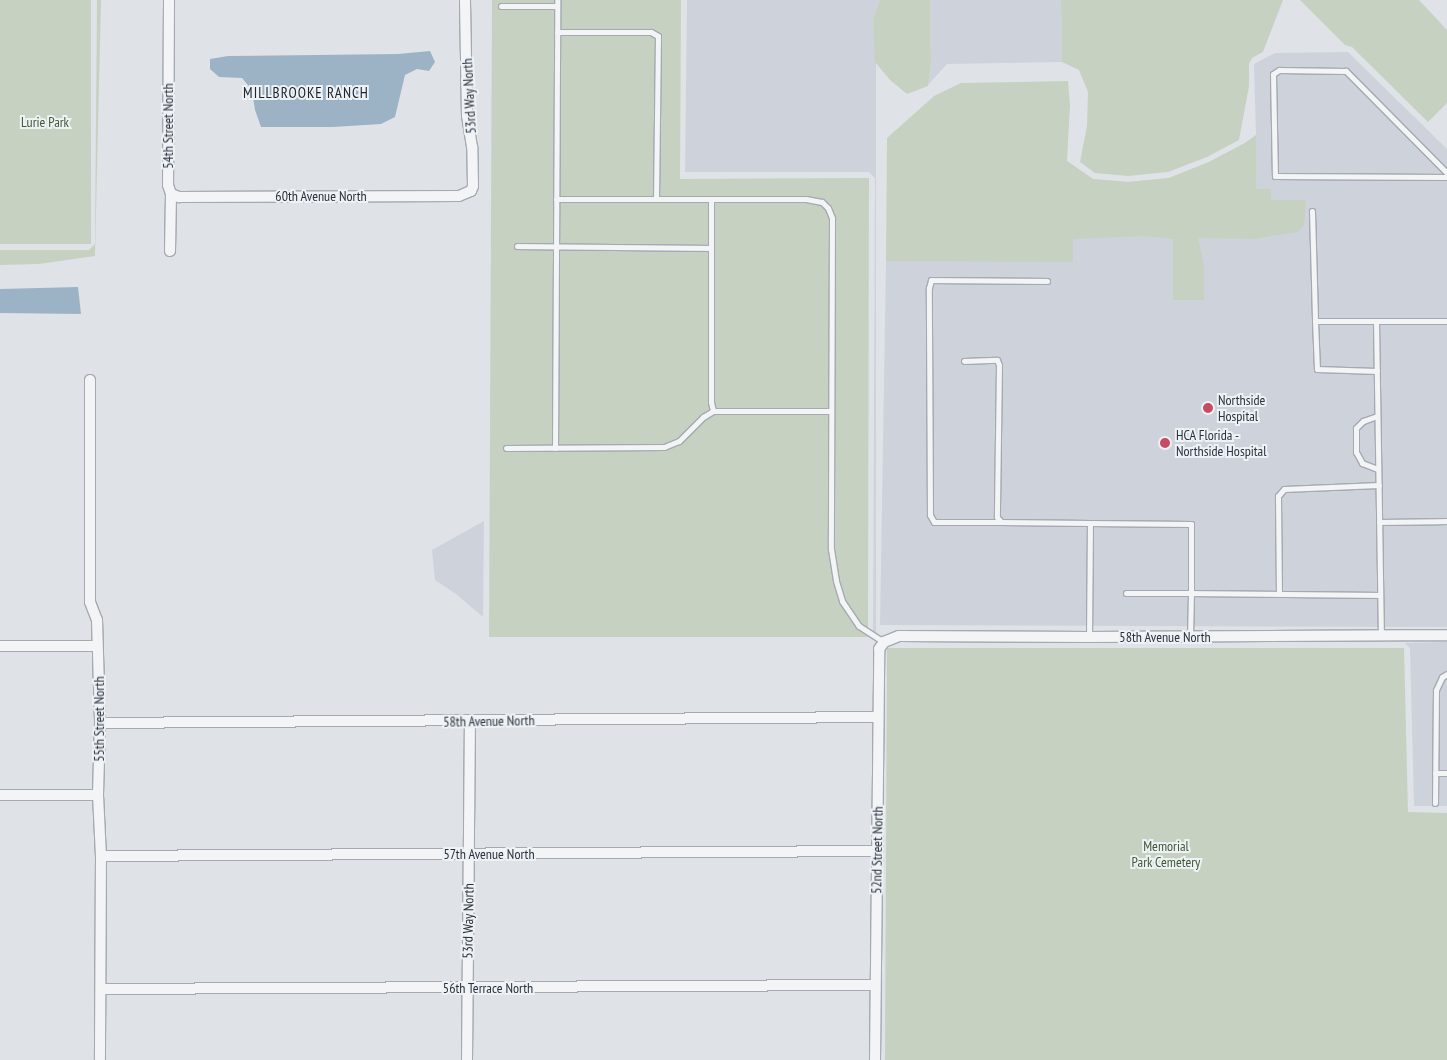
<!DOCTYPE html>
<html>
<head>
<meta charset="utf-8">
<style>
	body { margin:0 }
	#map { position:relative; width:1447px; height:1060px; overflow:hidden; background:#dfe3e8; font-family:"PT Sans Narrow",sans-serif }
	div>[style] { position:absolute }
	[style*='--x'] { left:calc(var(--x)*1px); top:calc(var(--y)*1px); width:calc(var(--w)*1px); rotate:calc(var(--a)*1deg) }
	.built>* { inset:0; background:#ced2da }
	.green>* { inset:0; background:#c6d1c1; transform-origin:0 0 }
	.water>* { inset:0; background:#9cb3c6 }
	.roads { filter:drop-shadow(1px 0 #a5aab2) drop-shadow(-1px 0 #a5aab2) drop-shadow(0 1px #a5aab2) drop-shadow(0 -1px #a5aab2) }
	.service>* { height:5px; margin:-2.5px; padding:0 2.5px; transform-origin:2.5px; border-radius:2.5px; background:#f2f4f6 }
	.minor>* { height:10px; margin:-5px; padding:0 5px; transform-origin:5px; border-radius:5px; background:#f2f4f6 }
	.dots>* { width:14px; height:14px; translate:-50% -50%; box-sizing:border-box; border:2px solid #eff2f5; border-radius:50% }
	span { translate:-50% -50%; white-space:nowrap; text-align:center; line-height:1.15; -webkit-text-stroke:4px #eff2f5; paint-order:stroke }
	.street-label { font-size:14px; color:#29323e }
	.park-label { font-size:14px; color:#405937 }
	.poi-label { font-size:14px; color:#29323e }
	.left { translate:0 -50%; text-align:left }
	.neighbourhood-label { font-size:15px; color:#1b232f; letter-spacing:1px }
</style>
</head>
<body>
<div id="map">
	<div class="built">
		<i style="clip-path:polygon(687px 0,880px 0,873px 18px,876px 63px,876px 636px,873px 636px,875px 178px,869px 172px,685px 172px)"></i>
		<i style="clip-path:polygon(930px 0,1061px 0,1062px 62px,947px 64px,928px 85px,931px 64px)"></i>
		<i style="clip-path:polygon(1348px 52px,1447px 149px,1447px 627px,880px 625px,886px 261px,903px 186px,1067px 161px,1093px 179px,1128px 182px,1169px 178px,1209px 162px,1245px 143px,1256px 135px,1254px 64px,1275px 53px)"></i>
		<i style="clip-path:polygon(484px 521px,483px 617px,456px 594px,435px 580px,432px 550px)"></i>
		<i style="clip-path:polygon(1447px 642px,1447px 806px,1414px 806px,1410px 648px,1405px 643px)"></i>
	</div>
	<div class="green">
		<i style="left:0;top:0;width:91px;height:244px"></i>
		<i style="clip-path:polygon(97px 0,101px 0,95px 256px,39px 264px,0 265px,0 250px,89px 250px,95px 244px)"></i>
		<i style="clip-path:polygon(492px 0,681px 0,680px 179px,869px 178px,868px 637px,489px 637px)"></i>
		<i style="clip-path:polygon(880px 0,930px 0,931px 64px,928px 86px,907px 94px,890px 80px,875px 62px,873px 18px)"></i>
		<i style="clip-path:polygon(1061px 0,1283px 0,1263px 52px,1252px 58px,1249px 64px,1249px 86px,1239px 140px,1207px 157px,1168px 172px,1128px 176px,1095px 173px,1080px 162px,1087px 126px,1088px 92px,1079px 70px,1062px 62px)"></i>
		<i style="clip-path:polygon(1300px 0,1419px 0,1447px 30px,1447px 103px,1428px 122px,1352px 47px,1345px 45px)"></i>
		<i style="clip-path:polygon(1068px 81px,1070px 105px,1067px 161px,1093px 179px,1128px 182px,1169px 178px,1209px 162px,1245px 143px,1256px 135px,1256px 189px,1271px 189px,1271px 200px,1306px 200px,1304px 225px,1298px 232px,1253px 239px,1198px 238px,1204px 266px,1204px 300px,1173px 300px,1173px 239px,1145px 236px,1073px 239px,1073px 262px,886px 261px,887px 138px,934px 96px,961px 83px)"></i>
		<i style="clip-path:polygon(887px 648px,1404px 648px,1408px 812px,1447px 813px,1447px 1060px,885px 1060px)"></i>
	</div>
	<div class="water">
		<i style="clip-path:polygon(430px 51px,435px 62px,429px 71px,417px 69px,405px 75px,395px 117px,381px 124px,333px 127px,261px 127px,255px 110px,252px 90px,242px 78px,219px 77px,210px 69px,210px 59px,228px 56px,398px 54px)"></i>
		<i style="clip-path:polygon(78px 287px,81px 314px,0 313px,0 289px)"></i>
	</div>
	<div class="roads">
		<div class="service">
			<i style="--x:501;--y:6;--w:56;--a:0"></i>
			<i style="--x:557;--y:32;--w:94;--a:0"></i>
			<i style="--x:651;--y:32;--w:8;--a:30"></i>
			<i style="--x:658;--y:36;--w:163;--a:90.7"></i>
			<i style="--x:1447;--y:173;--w:144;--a:-134.7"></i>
			<i style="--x:1346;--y:71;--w:67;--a:-179.1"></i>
			<i style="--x:1279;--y:70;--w:7;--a:146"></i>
			<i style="--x:1273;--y:74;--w:102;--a:88.9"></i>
			<i style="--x:1275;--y:176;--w:172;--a:0.3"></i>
			<i style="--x:556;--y:199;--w:250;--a:0"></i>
			<i style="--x:806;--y:199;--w:16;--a:11"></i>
			<i style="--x:822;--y:202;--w:8;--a:45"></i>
			<i style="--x:828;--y:208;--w:11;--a:68"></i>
			<i style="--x:832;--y:218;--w:331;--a:90.2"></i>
			<i style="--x:831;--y:549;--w:32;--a:81"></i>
			<i style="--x:836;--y:581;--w:21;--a:73"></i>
			<i style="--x:842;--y:601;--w:30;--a:56"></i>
			<i style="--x:859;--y:626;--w:30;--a:33"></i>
			<i style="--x:711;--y:199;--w:203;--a:90"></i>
			<i style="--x:711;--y:402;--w:9;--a:77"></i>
			<i style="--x:1312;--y:211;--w:110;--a:88.4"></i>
			<i style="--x:1315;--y:321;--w:132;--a:0"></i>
			<i style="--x:517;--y:246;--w:194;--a:0.6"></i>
			<i style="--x:1315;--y:321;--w:48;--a:87.6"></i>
			<i style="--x:1317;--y:369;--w:60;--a:1.9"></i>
			<i style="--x:1376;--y:321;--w:314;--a:89.1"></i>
			<i style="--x:964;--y:361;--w:33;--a:-2"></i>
			<i style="--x:997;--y:360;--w:5;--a:68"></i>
			<i style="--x:999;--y:365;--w:152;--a:90.8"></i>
			<i style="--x:997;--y:517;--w:6;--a:51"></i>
			<i style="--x:1001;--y:522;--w:89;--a:0.6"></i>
			<i style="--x:1377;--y:416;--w:15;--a:160"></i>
			<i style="--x:1363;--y:421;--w:10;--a:135"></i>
			<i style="--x:1356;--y:428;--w:24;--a:90"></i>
			<i style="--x:1356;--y:452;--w:13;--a:61"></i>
			<i style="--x:1362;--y:463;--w:17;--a:21"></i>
			<i style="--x:506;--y:448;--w:158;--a:-0.4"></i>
			<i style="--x:664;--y:447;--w:16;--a:-22"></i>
			<i style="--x:679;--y:441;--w:34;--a:-45"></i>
			<i style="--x:703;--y:417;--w:12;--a:-31"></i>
			<i style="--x:713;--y:411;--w:118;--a:0"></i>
			<i style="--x:555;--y:448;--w:448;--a:-89.7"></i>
			<i style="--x:1001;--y:522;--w:67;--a:180"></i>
			<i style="--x:934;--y:522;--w:8;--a:-120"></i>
			<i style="--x:930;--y:515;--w:227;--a:-90.3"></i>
			<i style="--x:929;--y:288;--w:8;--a:-76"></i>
			<i style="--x:931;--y:280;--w:116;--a:0.5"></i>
			<i style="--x:1379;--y:522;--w:68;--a:-0.8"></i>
			<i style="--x:1279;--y:594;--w:98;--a:-90.6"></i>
			<i style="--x:1278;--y:496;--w:9;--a:-49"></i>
			<i style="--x:1284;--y:489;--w:95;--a:-2.4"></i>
			<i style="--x:1089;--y:637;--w:114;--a:-89.5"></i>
			<i style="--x:1090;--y:523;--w:101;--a:0.6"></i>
			<i style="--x:1191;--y:524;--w:69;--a:90"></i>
			<i style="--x:1191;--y:593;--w:65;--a:180"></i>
			<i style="--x:1190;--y:637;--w:44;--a:-88.7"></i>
			<i style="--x:1191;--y:593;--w:189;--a:0.6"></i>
			<i style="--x:1435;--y:773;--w:12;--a:0"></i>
			<i style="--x:1435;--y:803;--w:113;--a:-89.5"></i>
			<i style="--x:1436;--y:690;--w:14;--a:-65"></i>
			<i style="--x:1442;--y:677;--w:6;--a:-31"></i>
		</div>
		<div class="minor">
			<i style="--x:169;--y:0;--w:185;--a:90.3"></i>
			<i style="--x:168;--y:185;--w:9;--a:72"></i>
			<i style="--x:171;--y:194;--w:57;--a:91"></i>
			<i style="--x:171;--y:194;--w:9;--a:21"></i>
			<i style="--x:179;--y:197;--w:280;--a:-0.2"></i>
			<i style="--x:459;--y:196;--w:13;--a:-23"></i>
			<i style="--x:471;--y:191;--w:5;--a:-68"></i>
			<i style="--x:473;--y:186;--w:39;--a:-91"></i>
			<i style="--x:472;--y:147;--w:31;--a:-99"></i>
			<i style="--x:467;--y:116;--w:116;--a:-91"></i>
			<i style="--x:90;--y:380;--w:222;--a:90"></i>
			<i style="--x:90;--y:602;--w:19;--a:69"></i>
			<i style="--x:97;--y:620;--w:103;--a:88.3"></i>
			<i style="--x:100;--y:723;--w:72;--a:91.6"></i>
			<i style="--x:98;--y:795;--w:61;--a:87.2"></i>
			<i style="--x:101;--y:856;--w:204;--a:90.3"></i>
			<i style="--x:0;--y:646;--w:96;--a:0"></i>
			<i style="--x:100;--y:723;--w:778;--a:-0.44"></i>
			<i style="--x:0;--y:795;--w:98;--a:0"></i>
			<i style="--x:101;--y:856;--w:776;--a:-0.37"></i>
			<i style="--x:101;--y:989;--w:774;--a:-0.3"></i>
			<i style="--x:467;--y:1060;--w:339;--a:-89.5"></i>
			<i style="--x:875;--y:1060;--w:411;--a:-89.4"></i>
			<i style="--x:879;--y:649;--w:9;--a:-54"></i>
			<i style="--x:884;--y:642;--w:16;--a:-22"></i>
			<i style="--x:899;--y:636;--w:190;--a:0.3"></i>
			<i style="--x:1089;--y:637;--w:358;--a:-0.3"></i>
		</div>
	</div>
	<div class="dots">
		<i style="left:1208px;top:408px;background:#c64b65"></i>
		<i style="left:1165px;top:443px;background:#c64b65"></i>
	</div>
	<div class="street-label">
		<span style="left:469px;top:96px;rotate:-93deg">53rd Way North</span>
		<span style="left:168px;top:126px;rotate:-90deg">54th Street North</span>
		<span style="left:321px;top:196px">60th Avenue North</span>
		<span style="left:1165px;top:637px">58th Avenue North</span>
		<span style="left:99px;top:719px;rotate:-90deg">55th Street North</span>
		<span style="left:489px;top:721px;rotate:-1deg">58th Avenue North</span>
		<span style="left:877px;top:850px;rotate:-89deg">52nd Street North</span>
		<span style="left:489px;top:854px">57th Avenue North</span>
		<span style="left:468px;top:921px;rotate:-89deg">53rd Way North</span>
		<span style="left:488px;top:988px">56th Terrace North</span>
	</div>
	<div class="park-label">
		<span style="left:45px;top:122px">Lurie Park</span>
		<span style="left:1166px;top:854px">Memorial<br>Park Cemetery</span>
	</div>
	<div class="poi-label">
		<span class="left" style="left:1218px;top:408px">Northside<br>Hospital</span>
		<span class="left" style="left:1176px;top:443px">HCA Florida -<br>Northside Hospital</span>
	</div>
	<div class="neighbourhood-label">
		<span style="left:306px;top:93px">MILLBROOKE RANCH</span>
	</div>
</div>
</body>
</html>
